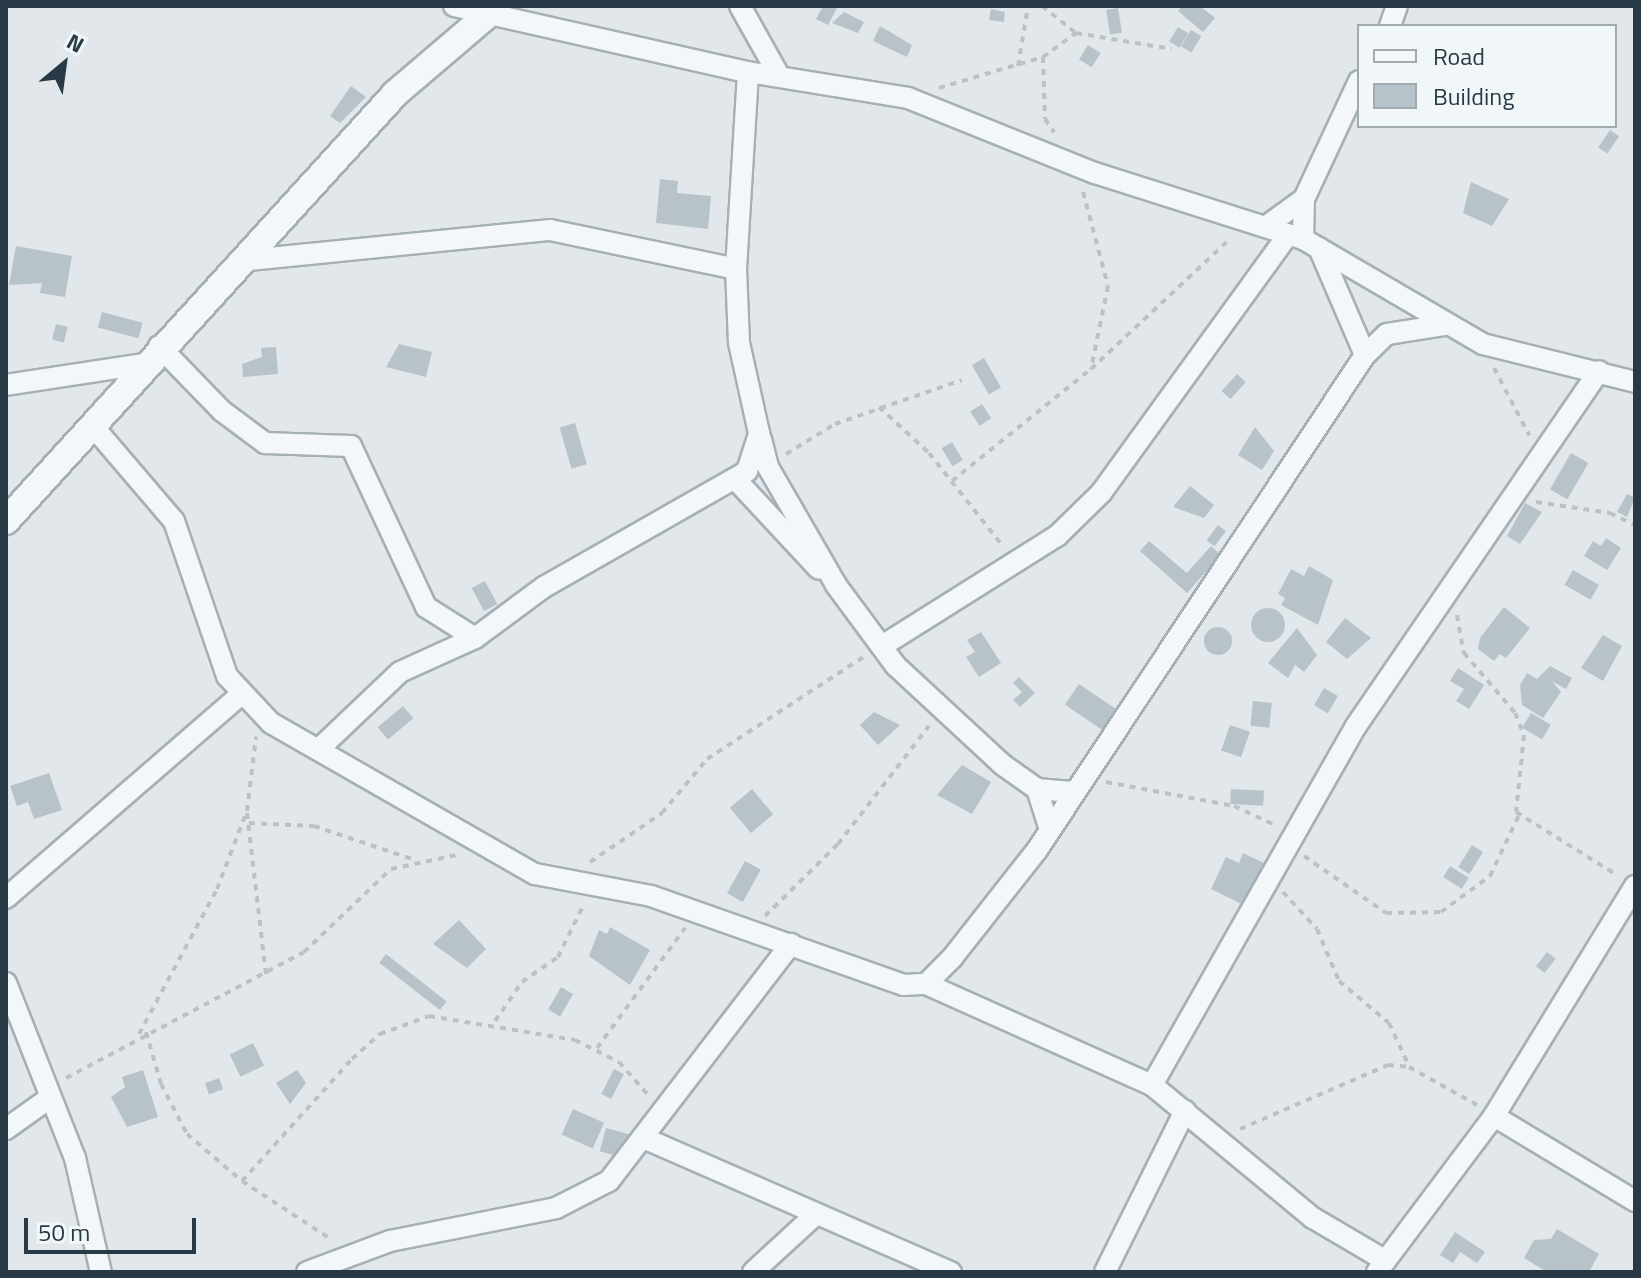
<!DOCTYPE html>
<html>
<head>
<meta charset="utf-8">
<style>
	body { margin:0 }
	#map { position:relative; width:1641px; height:1278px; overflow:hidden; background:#e1e7eb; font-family:"Titillium Web",sans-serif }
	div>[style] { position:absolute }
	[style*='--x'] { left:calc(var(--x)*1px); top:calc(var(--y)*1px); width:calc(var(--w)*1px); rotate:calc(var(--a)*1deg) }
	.building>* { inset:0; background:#b7c2c9; transform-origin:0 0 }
	.round { border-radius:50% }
	.path>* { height:4px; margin-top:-2px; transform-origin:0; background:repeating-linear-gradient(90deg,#bbc2c7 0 6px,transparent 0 12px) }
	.roads { filter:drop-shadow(2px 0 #a5b0b6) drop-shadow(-2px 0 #a5b0b6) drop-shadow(0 2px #a5b0b6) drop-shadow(0 -2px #a5b0b6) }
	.minor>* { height:20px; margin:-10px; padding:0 10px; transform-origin:10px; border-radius:10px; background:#f4f7f9 }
	.tertiary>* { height:26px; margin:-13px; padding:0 13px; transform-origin:13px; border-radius:13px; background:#f4f7f9 }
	span { translate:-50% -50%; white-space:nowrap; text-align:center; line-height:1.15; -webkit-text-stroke:6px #f1f6f8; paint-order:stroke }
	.frame { position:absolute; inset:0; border:8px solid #273a45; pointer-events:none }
	.legend { position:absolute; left:1357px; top:24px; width:260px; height:104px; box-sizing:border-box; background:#f1f6f8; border:2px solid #a0abb0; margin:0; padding:10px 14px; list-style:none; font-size:24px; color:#273a45 }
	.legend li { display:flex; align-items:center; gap:16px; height:40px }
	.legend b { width:40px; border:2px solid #a0abb0 }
	.north { position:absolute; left:24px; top:24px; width:80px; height:80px; -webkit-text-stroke:6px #f1f6f8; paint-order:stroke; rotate:29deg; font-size:22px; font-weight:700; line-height:32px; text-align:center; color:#273a45 }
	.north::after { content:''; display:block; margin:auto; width:28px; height:36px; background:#273a45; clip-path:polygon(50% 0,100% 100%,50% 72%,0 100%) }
	.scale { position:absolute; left:24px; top:1218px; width:172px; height:36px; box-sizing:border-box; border:4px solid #273a45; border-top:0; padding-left:10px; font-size:24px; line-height:28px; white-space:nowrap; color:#273a45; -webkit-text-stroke:6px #f1f6f8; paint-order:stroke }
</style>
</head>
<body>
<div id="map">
	<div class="building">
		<i style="clip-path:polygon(823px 6px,838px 6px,828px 25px,816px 19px)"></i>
		<i style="clip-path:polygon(1182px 6px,1200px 6px,1215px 18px,1203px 32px,1178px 11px)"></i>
		<i style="left:1118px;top:8px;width:25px;height:12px;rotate:81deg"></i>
		<i style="clip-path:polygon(991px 9px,1005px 12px,1004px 22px,989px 20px)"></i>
		<i style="clip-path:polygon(844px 12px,864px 22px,858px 33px,832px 23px)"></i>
		<i style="clip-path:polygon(880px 26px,912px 45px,907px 57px,873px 41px)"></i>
		<i style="left:1178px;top:27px;width:12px;height:17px;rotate:31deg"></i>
		<i style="left:1191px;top:30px;width:12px;height:19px;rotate:31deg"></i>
		<i style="left:1088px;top:45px;width:15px;height:17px;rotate:32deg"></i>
		<i style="clip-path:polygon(351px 86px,366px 97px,340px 123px,330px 116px)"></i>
		<i style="left:1610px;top:130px;width:11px;height:21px;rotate:34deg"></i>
		<i style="clip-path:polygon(660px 179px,678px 181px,677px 193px,711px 196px,708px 229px,656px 223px)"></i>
		<i style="clip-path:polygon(1471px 182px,1509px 199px,1492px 226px,1463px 213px)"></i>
		<i style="clip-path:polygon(16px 246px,72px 256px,65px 297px,40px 293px,42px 283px,9px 285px)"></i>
		<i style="left:102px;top:312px;width:42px;height:16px;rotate:15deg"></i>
		<i style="left:56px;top:324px;width:12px;height:16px;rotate:14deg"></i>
		<i style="clip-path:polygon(399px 344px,432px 352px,426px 377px,386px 367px)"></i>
		<i style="clip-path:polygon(276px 347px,278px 374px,243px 377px,242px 364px,262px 357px,261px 348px)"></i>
		<i style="left:984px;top:358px;width:34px;height:14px;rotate:60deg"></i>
		<i style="left:1237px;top:374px;width:12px;height:23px;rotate:42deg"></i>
		<i style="left:982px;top:404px;width:17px;height:14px;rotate:57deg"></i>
		<i style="left:575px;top:423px;width:43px;height:16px;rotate:74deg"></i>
		<i style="clip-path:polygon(1255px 427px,1274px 451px,1262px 470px,1238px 455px)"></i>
		<i style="left:952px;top:442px;width:21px;height:12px;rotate:59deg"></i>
		<i style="left:1571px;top:453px;width:20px;height:42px;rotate:30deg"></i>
		<i style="clip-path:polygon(1190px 486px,1214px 505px,1204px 518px,1173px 507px)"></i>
		<i style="clip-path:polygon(1627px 494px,1635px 498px,1627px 517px,1617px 512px)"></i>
		<i style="clip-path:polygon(1525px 503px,1542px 512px,1520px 544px,1507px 536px)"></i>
		<i style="left:1218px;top:525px;width:10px;height:19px;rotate:37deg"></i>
		<i style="clip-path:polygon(1606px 538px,1621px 548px,1607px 570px,1584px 556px,1593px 541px,1601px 546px)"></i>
		<i style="clip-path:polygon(1149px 541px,1187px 573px,1211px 546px,1221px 555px,1187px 593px,1140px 551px)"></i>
		<i style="clip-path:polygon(1309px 566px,1333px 580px,1318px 625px,1281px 605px,1285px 598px,1278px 594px,1291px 569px,1304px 576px)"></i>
		<i style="left:1573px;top:570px;width:30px;height:17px;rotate:30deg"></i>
		<i style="left:485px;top:581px;width:26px;height:15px;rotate:62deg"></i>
		<i style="clip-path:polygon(1504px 607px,1530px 628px,1506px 658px,1500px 654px,1494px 661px,1478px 649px,1480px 638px)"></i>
		<i class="round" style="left:1251px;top:608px;width:34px;height:34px"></i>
		<i style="clip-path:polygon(1345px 618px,1371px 638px,1347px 659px,1326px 642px)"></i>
		<i class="round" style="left:1204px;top:627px;width:28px;height:28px"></i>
		<i style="clip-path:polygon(1297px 628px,1317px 655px,1304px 672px,1295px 665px,1288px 678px,1268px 663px)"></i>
		<i style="clip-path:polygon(981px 632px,1001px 663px,979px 677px,966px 657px,975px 652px,967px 640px)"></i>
		<i style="clip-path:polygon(1603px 635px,1622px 646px,1603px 681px,1581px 668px)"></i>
		<i style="clip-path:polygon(1550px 666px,1572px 678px,1566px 689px,1552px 681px,1561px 692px,1543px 718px,1522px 705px,1520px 685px,1527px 673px,1537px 679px)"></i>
		<i style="clip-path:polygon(1458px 668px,1484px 685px,1469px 709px,1456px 701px,1464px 689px,1450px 681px)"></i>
		<i style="clip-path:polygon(1019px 677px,1035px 693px,1020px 707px,1013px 700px,1022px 692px,1013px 683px)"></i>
		<i style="left:1079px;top:684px;width:50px;height:25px;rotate:34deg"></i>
		<i style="left:1324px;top:688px;width:16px;height:20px;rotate:30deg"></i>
		<i style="left:1253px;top:701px;width:19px;height:25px;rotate:6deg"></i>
		<i style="left:403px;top:706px;width:16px;height:33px;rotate:50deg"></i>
		<i style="clip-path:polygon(874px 712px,900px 725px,878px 745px,860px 725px)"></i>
		<i style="left:1531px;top:713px;width:23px;height:17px;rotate:31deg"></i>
		<i style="left:1230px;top:725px;width:21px;height:27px;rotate:19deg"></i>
		<i style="clip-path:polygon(962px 765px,991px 782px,972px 814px,937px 795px)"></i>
		<i style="clip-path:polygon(49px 773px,62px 810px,34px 819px,28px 802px,17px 806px,10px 786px)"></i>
		<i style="left:752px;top:789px;width:33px;height:29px;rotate:50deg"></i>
		<i style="left:1231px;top:789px;width:33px;height:15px;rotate:3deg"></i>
		<i style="left:1472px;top:845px;width:13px;height:26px;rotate:32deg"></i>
		<i style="clip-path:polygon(1243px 853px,1270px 866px,1250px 908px,1211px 889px,1226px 857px,1239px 863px)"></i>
		<i style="left:745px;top:861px;width:18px;height:37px;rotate:29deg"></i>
		<i style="left:1450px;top:866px;width:22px;height:13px;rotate:32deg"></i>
		<i style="clip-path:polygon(459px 920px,486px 949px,467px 968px,433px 944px)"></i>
		<i style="clip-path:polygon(610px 927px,650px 950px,630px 985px,589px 956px,599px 930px,607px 934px)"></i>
		<i style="left:1547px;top:952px;width:11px;height:18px;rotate:38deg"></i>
		<i style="left:386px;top:954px;width:77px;height:11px;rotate:38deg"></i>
		<i style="left:561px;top:987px;width:14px;height:26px;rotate:30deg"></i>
		<i style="left:253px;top:1043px;width:25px;height:26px;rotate:64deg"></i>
		<i style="left:614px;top:1069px;width:11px;height:28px;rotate:27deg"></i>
		<i style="clip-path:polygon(143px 1070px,158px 1117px,127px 1127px,111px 1097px,125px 1087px,122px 1077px)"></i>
		<i style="clip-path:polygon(297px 1070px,306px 1083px,290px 1104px,276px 1083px)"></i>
		<i style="left:219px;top:1078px;width:12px;height:15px;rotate:70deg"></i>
		<i style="left:573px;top:1109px;width:34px;height:28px;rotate:24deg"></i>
		<i style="left:606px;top:1128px;width:28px;height:24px;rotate:15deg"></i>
		<i style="clip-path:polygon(1557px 1229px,1599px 1254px,1589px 1272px,1547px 1272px,1524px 1258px,1534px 1240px,1551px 1239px)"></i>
		<i style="clip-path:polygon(1455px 1232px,1485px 1252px,1477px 1263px,1460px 1252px,1453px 1263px,1440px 1255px)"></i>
	</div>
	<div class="path">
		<i style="--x:1042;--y:6;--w:43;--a:38.5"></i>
		<i style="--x:1076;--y:33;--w:97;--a:9.5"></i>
		<i style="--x:1043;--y:57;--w:62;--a:88.2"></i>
		<i style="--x:1045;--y:119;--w:16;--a:55"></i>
		<i style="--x:1018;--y:66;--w:61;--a:-80.5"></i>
		<i style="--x:939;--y:88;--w:109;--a:-16.6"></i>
		<i style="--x:1043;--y:57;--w:41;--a:-36"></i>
		<i style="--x:1083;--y:192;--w:97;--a:75.1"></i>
		<i style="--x:1108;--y:286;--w:85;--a:101.6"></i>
		<i style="--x:1494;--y:368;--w:76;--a:62.4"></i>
		<i style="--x:879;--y:407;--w:68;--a:42.6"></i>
		<i style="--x:929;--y:453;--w:117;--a:51.6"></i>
		<i style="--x:786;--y:454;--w:57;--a:-31.5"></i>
		<i style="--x:835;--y:424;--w:134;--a:-19.1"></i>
		<i style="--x:952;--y:481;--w:179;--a:-38.9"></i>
		<i style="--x:1091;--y:369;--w:192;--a:-43.1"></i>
		<i style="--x:1536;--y:502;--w:75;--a:8.5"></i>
		<i style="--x:1610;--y:513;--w:28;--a:26"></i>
		<i style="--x:1457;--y:615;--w:39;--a:80"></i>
		<i style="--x:1464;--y:653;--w:79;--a:49.6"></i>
		<i style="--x:1515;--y:713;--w:24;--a:68"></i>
		<i style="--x:1524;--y:735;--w:77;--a:95.9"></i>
		<i style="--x:1516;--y:812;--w:119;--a:32"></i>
		<i style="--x:1106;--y:782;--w:130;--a:10.6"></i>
		<i style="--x:1234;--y:806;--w:45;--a:24.9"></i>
		<i style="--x:247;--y:813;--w:163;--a:83.3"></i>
		<i style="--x:249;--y:823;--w:65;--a:2.6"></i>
		<i style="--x:314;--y:826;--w:103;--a:18.6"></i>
		<i style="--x:1304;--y:856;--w:100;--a:34.8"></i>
		<i style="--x:1386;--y:913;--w:55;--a:-1"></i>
		<i style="--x:1441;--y:912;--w:61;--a:-36.3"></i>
		<i style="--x:1490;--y:876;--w:68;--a:-64.6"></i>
		<i style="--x:590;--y:862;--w:87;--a:-34.2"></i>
		<i style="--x:662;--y:813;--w:70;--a:-50.2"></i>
		<i style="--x:707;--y:759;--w:189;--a:-33.1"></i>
		<i style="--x:1283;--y:892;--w:50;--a:47.4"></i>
		<i style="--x:1317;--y:929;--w:56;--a:67.1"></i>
		<i style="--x:1339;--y:981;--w:65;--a:40"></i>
		<i style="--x:1389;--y:1023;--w:47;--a:65.1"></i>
		<i style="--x:765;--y:916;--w:103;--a:-44.6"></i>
		<i style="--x:838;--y:844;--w:149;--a:-52.4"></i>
		<i style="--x:495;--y:1021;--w:47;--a:-55.3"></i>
		<i style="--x:522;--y:982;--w:44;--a:-34.8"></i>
		<i style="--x:558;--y:957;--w:59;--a:-63.9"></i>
		<i style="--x:146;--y:1032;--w:54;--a:73.9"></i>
		<i style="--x:161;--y:1084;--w:56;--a:62.5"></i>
		<i style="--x:187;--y:1134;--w:72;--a:40.5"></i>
		<i style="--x:242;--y:1181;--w:108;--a:33.2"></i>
		<i style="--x:139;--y:1034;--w:165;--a:-61.7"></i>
		<i style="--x:217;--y:889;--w:84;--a:-69"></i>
		<i style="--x:247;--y:811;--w:75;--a:-83.1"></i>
		<i style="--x:597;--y:1048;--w:149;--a:-53.7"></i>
		<i style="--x:66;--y:1078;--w:269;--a:-27.9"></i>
		<i style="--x:304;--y:952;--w:120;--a:-43.7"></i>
		<i style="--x:391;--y:869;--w:67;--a:-12"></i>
		<i style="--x:1240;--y:1129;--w:161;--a:-23.4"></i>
		<i style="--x:1388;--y:1065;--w:21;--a:5"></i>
		<i style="--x:1409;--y:1067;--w:80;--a:29.1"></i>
		<i style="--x:242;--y:1181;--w:164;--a:-48"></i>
		<i style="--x:352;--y:1059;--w:38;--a:-42"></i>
		<i style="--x:380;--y:1034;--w:52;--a:-20.2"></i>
		<i style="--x:429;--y:1016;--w:148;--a:9.3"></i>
		<i style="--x:575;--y:1040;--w:49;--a:26.6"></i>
		<i style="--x:619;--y:1062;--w:45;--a:48.6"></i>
	</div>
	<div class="roads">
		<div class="minor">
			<i style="--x:454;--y:6;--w:301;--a:12.7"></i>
			<i style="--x:748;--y:72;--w:162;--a:9.2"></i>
			<i style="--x:908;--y:98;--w:201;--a:21.9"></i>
			<i style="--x:1095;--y:173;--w:218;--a:17.6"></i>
			<i style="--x:1303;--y:239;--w:208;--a:30.3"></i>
			<i style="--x:1483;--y:344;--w:157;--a:14"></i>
			<i style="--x:740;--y:6;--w:76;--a:60.7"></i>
			<i style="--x:1390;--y:26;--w:21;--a:-71"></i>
			<i style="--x:1265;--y:227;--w:48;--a:-35.7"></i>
			<i style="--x:1303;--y:239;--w:40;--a:-88.6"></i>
			<i style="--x:1304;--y:199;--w:130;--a:-65"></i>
			<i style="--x:1319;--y:248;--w:116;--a:66.7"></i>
			<i style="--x:239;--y:261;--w:313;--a:-5.7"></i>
			<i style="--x:550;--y:230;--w:190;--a:11.8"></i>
			<i style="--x:159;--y:346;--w:91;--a:45.9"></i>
			<i style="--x:222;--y:411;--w:54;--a:36.7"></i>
			<i style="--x:265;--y:443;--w:86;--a:2"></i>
			<i style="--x:351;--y:446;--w:178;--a:65"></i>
			<i style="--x:426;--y:607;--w:58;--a:32.3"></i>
			<i style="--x:6;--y:385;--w:140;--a:-8.7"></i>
			<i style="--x:92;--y:425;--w:126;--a:49.5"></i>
			<i style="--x:174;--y:521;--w:164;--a:71.1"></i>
			<i style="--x:227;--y:676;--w:64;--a:46.9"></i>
			<i style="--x:271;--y:723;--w:304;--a:29.8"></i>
			<i style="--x:535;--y:874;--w:118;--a:10.7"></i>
			<i style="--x:651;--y:896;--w:268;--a:19.4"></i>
			<i style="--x:904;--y:985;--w:22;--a:-3"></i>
			<i style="--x:926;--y:984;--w:37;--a:-45"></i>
			<i style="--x:952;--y:958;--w:137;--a:-51.8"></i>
			<i style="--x:1037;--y:850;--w:594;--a:-56.47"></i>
			<i style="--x:1365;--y:355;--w:30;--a:-44"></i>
			<i style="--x:1387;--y:334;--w:59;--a:-8.8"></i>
			<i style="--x:761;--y:439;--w:29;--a:76"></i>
			<i style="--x:768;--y:467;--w:136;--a:60"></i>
			<i style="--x:836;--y:585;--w:101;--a:53.5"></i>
			<i style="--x:896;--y:666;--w:146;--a:42.8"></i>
			<i style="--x:1003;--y:765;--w:42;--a:35.2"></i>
			<i style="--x:1037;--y:789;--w:38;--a:5"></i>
			<i style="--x:737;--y:481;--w:120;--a:47"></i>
			<i style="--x:882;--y:646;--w:207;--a:-32.2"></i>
			<i style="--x:1057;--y:536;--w:62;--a:-44.3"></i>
			<i style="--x:1101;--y:493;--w:319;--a:-54.1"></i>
			<i style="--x:320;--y:748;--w:110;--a:-43.5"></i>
			<i style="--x:400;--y:672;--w:82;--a:-24.4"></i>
			<i style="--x:475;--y:638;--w:86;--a:-36.5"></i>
			<i style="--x:544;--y:587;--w:234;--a:-29.7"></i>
			<i style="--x:747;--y:471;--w:40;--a:-72"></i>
			<i style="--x:759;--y:433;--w:92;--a:-102.5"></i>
			<i style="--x:739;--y:343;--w:74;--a:-92.3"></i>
			<i style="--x:736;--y:269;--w:197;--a:-86.5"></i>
			<i style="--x:1037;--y:789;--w:43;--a:72.4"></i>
			<i style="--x:6;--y:898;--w:310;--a:-40.9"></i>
			<i style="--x:6;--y:983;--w:188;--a:68.5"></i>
			<i style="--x:75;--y:1158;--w:117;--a:77.2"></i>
			<i style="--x:926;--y:984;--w:248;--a:24.1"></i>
			<i style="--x:1152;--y:1085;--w:209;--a:39.6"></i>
			<i style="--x:1313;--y:1218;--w:81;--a:30.4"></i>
			<i style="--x:1152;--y:1085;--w:413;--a:-60.4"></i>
			<i style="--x:1356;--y:726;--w:430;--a:-55.6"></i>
			<i style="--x:1494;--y:1116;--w:165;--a:31.1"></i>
			<i style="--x:6;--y:1129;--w:52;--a:-35.5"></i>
			<i style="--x:646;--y:1139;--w:333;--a:23.6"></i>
			<i style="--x:307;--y:1272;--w:89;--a:-20.5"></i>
			<i style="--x:390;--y:1241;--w:169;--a:-11.2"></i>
			<i style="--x:556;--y:1208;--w:59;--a:-27"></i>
			<i style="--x:609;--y:1181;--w:299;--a:-52.5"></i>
			<i style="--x:753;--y:1272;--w:86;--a:-42.6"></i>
			<i style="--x:1105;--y:1272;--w:180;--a:-63.6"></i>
			<i style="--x:1377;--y:1272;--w:195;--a:-53.1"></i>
			<i style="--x:1494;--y:1116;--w:270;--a:-58.5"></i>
		</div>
		<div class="tertiary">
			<i style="--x:6;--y:521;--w:579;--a:-47.66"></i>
			<i style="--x:396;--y:93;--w:134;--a:-40.5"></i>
		</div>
	</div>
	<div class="frame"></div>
	<ul class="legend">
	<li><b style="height:10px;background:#f4f7f9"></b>Road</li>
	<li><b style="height:22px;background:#b7c2c9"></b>Building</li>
	</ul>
	<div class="north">N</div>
	<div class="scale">50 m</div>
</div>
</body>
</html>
